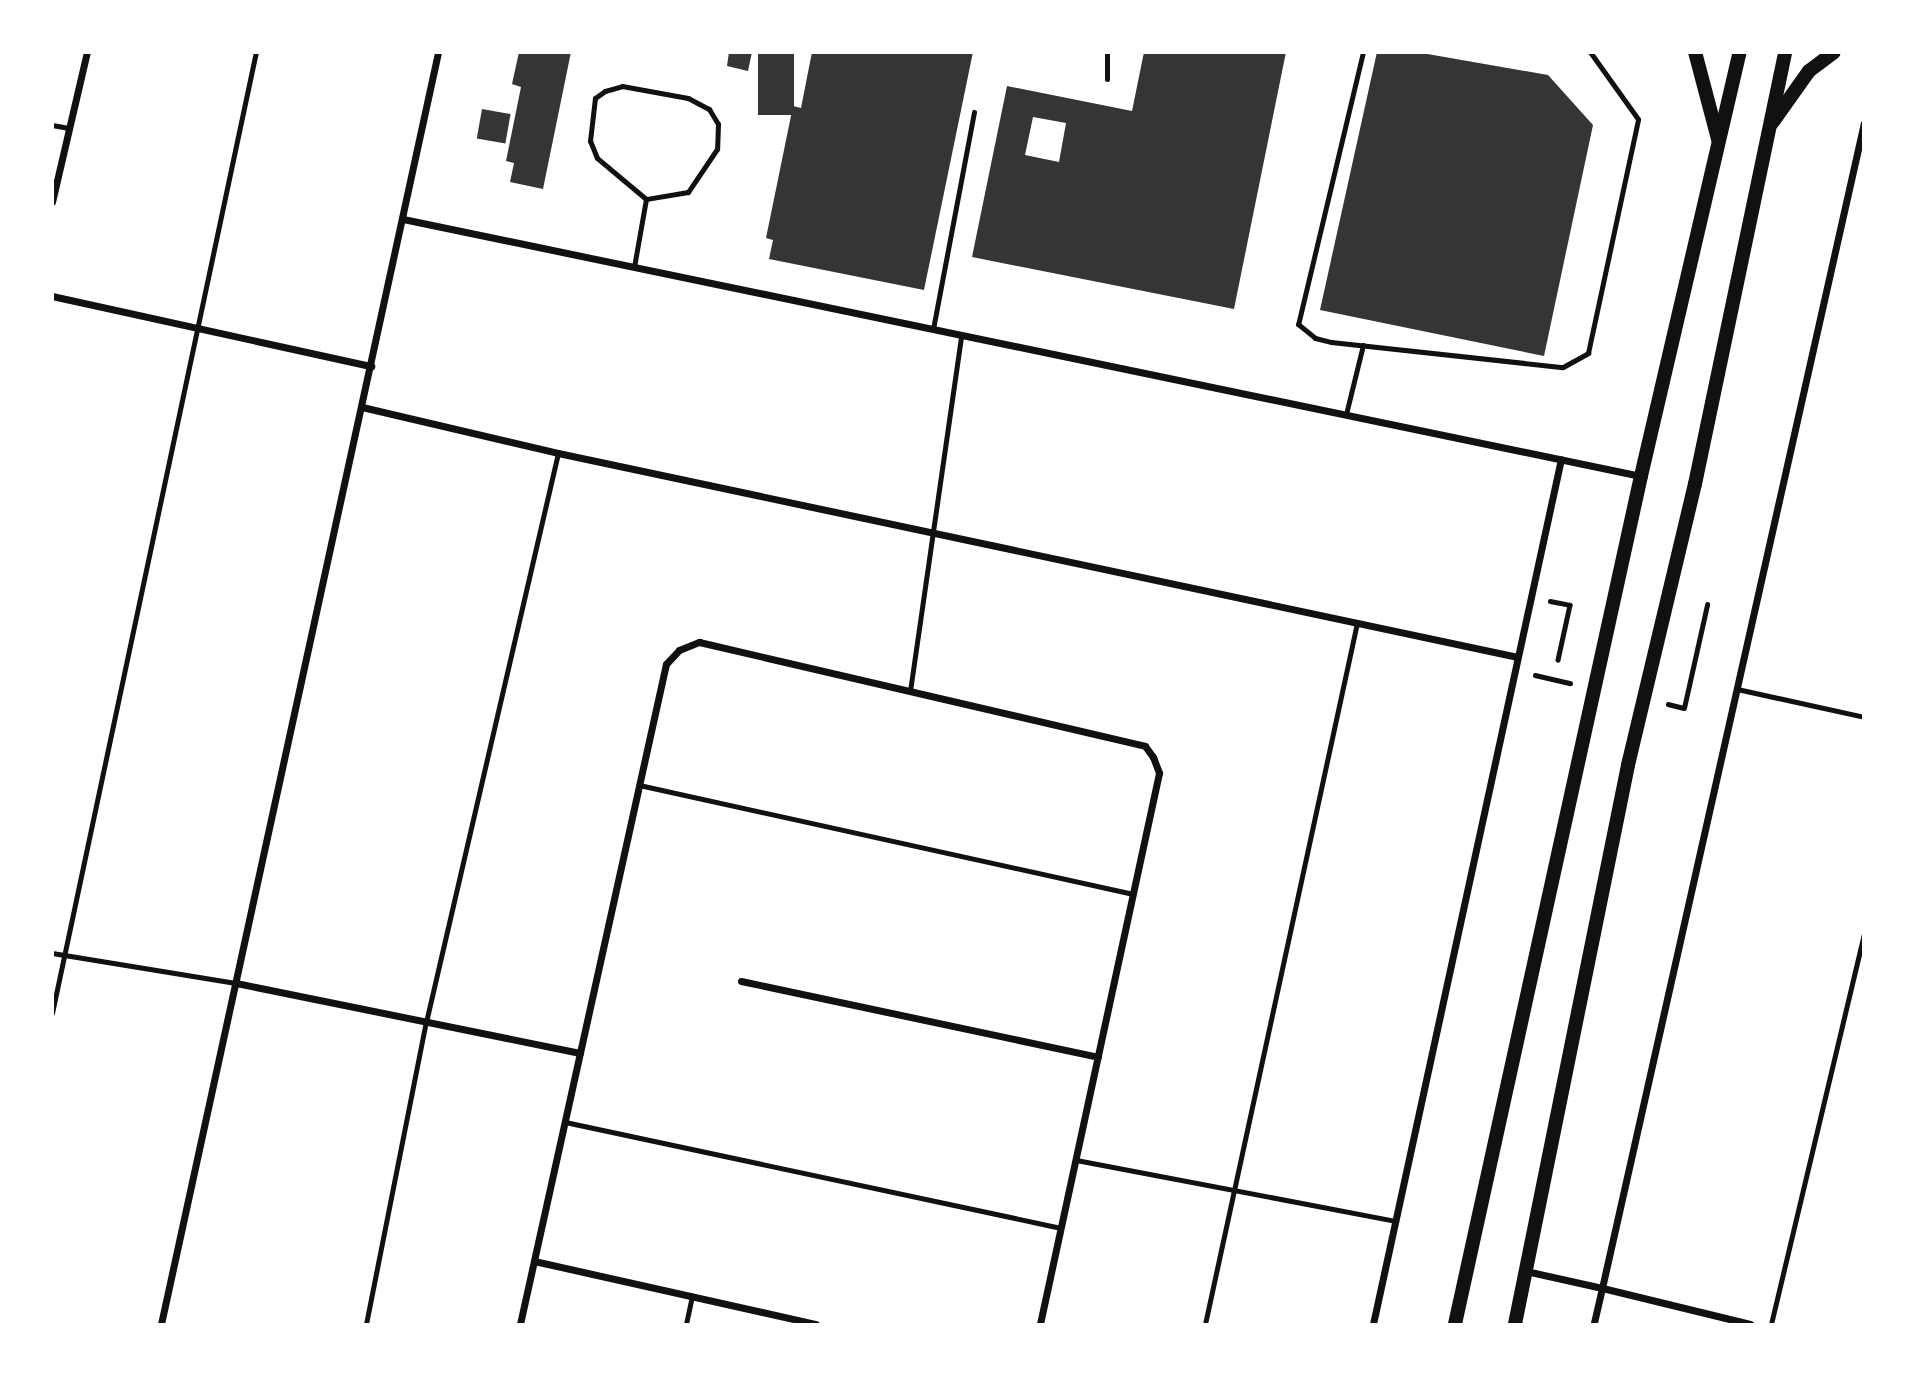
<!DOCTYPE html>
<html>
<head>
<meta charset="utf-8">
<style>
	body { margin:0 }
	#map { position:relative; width:1916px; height:1377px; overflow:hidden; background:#fff; font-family:"Sofia Sans Condensed",sans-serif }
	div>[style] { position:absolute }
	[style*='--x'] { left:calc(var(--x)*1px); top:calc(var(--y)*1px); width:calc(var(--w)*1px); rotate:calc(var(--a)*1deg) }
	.building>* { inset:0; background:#353535; transform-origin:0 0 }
	.path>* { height:4.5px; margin:-2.25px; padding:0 2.25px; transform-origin:2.25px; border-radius:2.25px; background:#111 }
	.service>* { height:5px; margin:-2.5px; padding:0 2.5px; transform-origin:2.5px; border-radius:2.5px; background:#111 }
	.minor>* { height:7px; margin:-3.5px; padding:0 3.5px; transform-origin:3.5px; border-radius:3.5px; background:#111 }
	.secondary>* { height:14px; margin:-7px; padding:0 7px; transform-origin:7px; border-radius:7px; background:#111 }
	span { translate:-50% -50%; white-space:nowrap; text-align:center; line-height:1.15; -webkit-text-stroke:5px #fff; paint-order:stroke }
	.frame { position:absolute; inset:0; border:54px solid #fff; pointer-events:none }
</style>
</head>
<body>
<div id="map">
	<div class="building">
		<i style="clip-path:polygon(519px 52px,571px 52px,543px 189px,510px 182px,514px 163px,506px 161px,521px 87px,512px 84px)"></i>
		<i style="clip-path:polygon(729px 52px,752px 52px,748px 71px,727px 66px)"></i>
		<i style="left:758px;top:52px;width:36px;height:63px"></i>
		<i style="clip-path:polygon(812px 52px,973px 52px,924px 290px,769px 259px,773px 240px,766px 238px,793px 106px,801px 108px)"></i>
		<i style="clip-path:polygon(evenodd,1144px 52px,1286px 52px,1234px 309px,972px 257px,1007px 86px,1132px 111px,1144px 52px,1033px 117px,1066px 123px,1059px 162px,1025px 155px,1033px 117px)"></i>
		<i style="clip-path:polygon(1377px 52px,1416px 52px,1548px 75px,1593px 125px,1544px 356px,1320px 310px)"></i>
		<i style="left:482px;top:109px;width:29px;height:30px;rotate:10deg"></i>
	</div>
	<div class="path">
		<i style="--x:1550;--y:601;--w:20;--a:11"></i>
		<i style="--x:1570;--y:605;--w:56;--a:102.3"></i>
		<i style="--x:1535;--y:675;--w:36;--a:13"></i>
		<i style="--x:1668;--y:704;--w:16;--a:14"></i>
		<i style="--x:1684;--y:708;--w:106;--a:-77.4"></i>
	</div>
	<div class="service">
		<i style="--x:1363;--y:52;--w:280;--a:103.4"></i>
		<i style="--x:1298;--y:324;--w:22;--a:39"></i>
		<i style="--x:1315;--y:338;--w:16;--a:14"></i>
		<i style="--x:1331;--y:342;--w:233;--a:6.2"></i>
		<i style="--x:1563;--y:367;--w:29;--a:-29"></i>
		<i style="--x:1588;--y:353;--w:239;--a:-77.9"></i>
		<i style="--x:1638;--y:119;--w:82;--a:-125.6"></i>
		<i style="--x:1107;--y:79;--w:27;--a:-90"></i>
		<i style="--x:52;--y:125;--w:17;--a:10"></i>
		<i style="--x:634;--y:267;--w:69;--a:-80"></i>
		<i style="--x:646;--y:199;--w:64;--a:-140.1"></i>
		<i style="--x:597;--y:158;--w:18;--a:-112"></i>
		<i style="--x:590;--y:141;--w:43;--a:-83.4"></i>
		<i style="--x:595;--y:98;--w:12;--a:-35"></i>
		<i style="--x:605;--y:91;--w:18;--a:-16"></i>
		<i style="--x:622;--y:86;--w:67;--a:10.3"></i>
		<i style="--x:688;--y:98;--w:24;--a:28"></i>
		<i style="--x:709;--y:109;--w:17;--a:59"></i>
		<i style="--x:718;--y:124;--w:25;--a:92"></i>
		<i style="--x:717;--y:149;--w:52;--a:124"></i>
		<i style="--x:688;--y:192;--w:43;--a:170.5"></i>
		<i style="--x:933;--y:329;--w:221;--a:-79.3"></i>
		<i style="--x:1346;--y:414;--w:71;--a:-76.2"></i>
		<i style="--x:1737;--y:689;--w:130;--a:12.4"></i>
		<i style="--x:910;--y:691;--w:360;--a:-81.8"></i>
		<i style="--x:639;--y:785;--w:506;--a:12.44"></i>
		<i style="--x:52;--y:953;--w:186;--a:9.3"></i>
		<i style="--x:52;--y:1013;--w:982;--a:-78.02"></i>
		<i style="--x:565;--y:1122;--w:507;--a:12.06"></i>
		<i style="--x:1076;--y:1160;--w:326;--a:10.8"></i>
		<i style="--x:366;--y:1324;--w:308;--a:-78.8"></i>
		<i style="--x:426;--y:1022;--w:584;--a:-76.94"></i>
		<i style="--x:686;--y:1324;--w:29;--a:-78"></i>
		<i style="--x:1205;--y:1324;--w:717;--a:-77.77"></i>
		<i style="--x:1771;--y:1324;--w:402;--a:-76.6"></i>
	</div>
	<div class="minor">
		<i style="--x:52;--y:202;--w:154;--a:-76.9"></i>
		<i style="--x:403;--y:219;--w:1264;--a:11.73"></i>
		<i style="--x:52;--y:296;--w:327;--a:12.4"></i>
		<i style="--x:362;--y:407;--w:201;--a:13.2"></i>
		<i style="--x:558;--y:453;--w:981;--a:12"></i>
		<i style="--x:741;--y:981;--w:365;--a:12"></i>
		<i style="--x:236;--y:983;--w:351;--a:11.5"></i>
		<i style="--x:534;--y:1261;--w:289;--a:12.6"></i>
		<i style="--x:1526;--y:1271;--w:78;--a:12.6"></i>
		<i style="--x:1602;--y:1288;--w:37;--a:103"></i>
		<i style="--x:161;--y:1324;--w:1302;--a:-77.71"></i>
		<i style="--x:520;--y:1324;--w:676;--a:-77.53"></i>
		<i style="--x:666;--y:664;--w:19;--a:-47"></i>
		<i style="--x:679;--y:650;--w:22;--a:-22"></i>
		<i style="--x:699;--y:642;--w:458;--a:13.1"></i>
		<i style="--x:1145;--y:746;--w:14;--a:54"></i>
		<i style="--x:1153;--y:757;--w:17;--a:69"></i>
		<i style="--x:1159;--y:773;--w:564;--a:102.19"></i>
		<i style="--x:1373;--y:1324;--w:885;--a:-77.74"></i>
		<i style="--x:1750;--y:1324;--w:152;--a:-166.3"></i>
		<i style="--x:1602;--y:1288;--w:1194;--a:-77.33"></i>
	</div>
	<div class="secondary">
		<i style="--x:1695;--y:52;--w:90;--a:75.2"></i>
		<i style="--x:1772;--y:123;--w:64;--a:-54.6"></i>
		<i style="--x:1809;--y:71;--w:31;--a:-37"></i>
		<i style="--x:1455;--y:1324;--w:868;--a:-77.63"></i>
		<i style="--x:1641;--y:476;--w:435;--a:-76.9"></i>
		<i style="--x:1515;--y:1324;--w:570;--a:-78.57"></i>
		<i style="--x:1628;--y:765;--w:289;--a:-76.6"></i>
		<i style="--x:1695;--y:484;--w:441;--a:-78.2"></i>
	</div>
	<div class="frame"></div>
</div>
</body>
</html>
